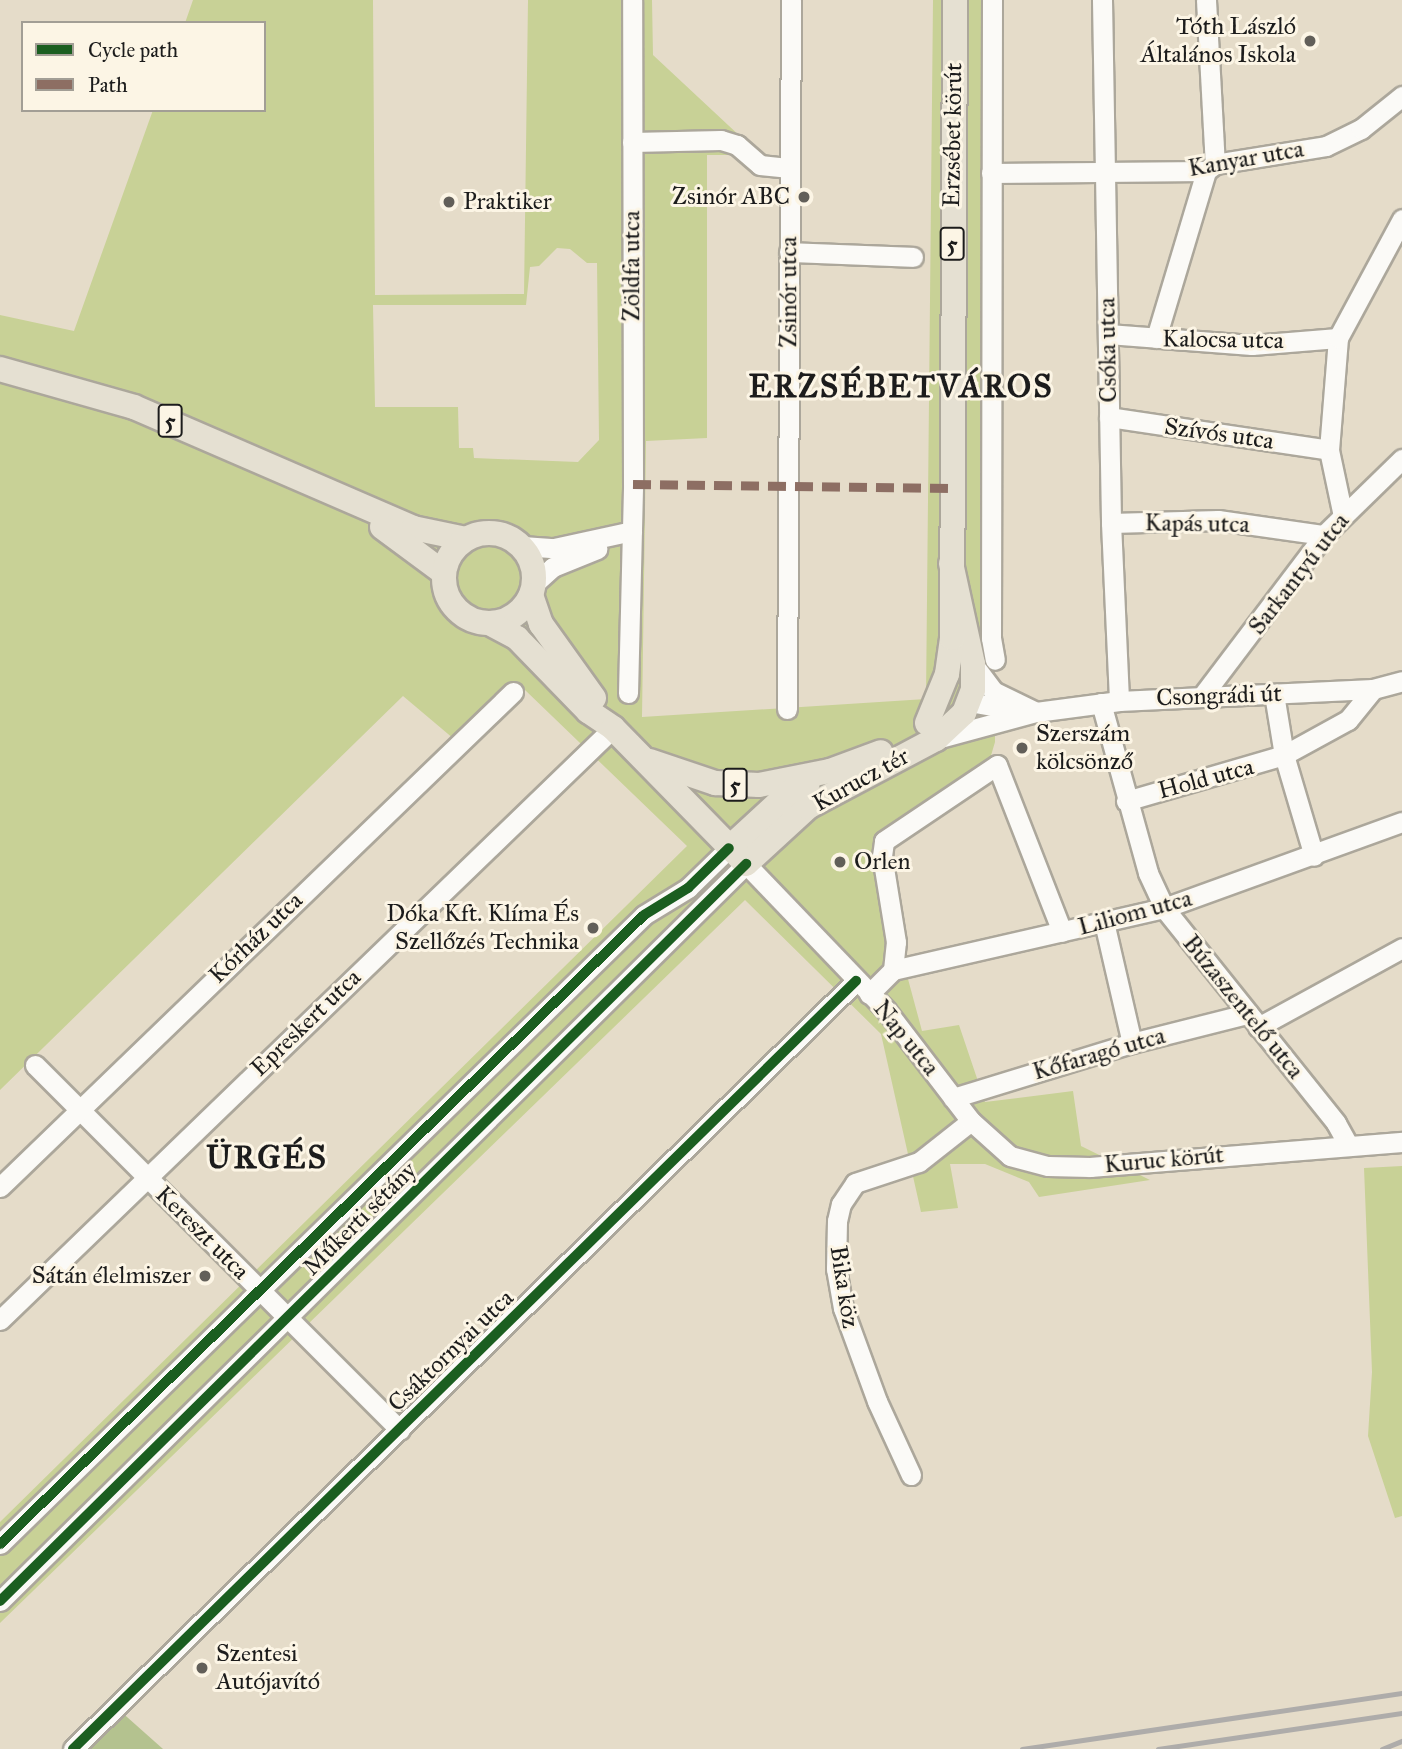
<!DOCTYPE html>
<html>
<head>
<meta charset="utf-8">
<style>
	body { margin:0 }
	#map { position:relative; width:1402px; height:1749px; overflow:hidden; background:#e5dcc9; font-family:"IM FELL Great Primer",serif }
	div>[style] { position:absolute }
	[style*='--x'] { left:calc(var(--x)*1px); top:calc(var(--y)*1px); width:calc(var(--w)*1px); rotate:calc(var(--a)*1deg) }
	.green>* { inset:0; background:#c8d196 }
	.forest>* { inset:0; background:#b4c28f }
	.roads { filter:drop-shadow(2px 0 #aca79b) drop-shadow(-2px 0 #aca79b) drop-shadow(0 2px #aca79b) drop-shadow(0 -2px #aca79b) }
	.minor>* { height:19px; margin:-9.5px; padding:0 9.5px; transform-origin:9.5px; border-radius:9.5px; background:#fbfaf7 }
	.major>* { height:24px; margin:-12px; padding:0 12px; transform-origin:12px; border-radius:12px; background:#e5e0d2 }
	.major>.ring { margin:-12px; padding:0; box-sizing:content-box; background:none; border:24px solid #e5e0d2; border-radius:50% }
	.rail>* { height:4.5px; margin:-2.25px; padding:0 2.25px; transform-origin:2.25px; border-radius:2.25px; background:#aeacaa }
	.quiet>* { height:9px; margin-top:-4.5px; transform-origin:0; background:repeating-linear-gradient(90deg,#8d6e63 0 18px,transparent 0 27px) }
	.cycleway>* { height:10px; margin:-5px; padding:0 5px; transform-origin:5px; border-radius:5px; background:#1b5e20 }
	.dots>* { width:19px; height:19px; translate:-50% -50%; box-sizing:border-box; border:4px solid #fcf5e5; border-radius:50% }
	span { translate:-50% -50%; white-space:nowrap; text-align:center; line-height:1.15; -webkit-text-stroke:6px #fcf5e5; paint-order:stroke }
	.shield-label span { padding:2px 5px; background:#fcf5e5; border:2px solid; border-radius:5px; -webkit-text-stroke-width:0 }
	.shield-label { font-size:23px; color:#1c1c1c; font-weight:700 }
	.poi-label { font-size:24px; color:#1c1c1c }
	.right { translate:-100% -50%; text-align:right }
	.left { translate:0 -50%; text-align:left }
	.street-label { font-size:24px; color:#1c1c1c }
	.district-label { font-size:32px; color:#1c1c1c; font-weight:700; letter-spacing:2px }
	.legend { position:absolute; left:21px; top:21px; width:245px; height:91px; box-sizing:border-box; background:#fcf5e5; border:2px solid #a29e95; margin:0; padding:9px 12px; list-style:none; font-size:21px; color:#1c1c1c }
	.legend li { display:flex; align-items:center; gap:14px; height:35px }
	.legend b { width:35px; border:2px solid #a29e95 }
</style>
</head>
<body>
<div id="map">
	<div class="green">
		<i style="clip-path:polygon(evenodd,193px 0,373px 0,375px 295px,524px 294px,528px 0,652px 0,653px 55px,743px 139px,739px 155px,707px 155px,707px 438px,646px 441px,642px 717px,926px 699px,933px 0,995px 0,995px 742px,990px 759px,899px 819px,885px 844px,908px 979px,922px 1031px,959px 1025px,985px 1102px,1073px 1091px,1081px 1146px,1150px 1180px,1039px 1197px,1029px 1182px,985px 1164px,950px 1164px,958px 1208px,921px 1212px,881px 1034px,745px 900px,0 1623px,0 1522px,687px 846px,525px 690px,467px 750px,403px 696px,0 1090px,0 315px,74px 331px,153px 110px,264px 110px,264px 23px,185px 23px,193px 0,557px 248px,570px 249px,587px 263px,597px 263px,599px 440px,578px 462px,474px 458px,473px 448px,459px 448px,458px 407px,375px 407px,373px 305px,526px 305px,530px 267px,539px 266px,557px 248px)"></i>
		<i style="clip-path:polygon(1402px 1166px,1402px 1516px,1395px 1518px,1368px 1436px,1372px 1372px,1364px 1168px)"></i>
	</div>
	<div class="forest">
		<i style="clip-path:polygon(118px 1709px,163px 1749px,72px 1749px)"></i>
	</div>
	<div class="roads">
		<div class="minor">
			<i style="--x:992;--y:0;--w:638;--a:90.09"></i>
			<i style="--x:991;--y:638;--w:22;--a:80"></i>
			<i style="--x:1102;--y:0;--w:523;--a:89.01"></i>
			<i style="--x:1111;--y:523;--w:178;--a:87.4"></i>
			<i style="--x:1206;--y:0;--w:164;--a:86.9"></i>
			<i style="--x:632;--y:142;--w:89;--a:-1.3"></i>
			<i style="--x:721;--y:140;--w:17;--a:17"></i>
			<i style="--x:737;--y:145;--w:30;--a:41"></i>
			<i style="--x:760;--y:165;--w:30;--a:6"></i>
			<i style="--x:991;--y:173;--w:215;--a:-0.5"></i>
			<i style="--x:1206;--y:171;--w:11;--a:-38"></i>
			<i style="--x:1215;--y:164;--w:112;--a:-9.2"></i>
			<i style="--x:1326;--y:146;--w:39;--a:-26"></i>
			<i style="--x:1361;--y:129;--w:53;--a:-38.8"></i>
			<i style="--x:789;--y:252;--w:124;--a:2.3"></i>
			<i style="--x:1108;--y:334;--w:144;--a:4.4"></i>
			<i style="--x:1252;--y:345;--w:86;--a:-4.7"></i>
			<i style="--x:1156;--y:338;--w:174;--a:-73.3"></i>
			<i style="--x:1109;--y:417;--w:222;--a:8.5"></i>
			<i style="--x:1343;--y:516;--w:67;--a:-102"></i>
			<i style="--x:1329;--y:450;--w:112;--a:-85.4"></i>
			<i style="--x:1338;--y:338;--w:135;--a:-61.7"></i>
			<i style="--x:1111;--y:523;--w:107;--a:-1.6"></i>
			<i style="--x:1218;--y:520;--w:107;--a:8.1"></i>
			<i style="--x:522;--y:546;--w:32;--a:4"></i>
			<i style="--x:554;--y:548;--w:80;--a:-12.3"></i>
			<i style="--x:534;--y:584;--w:25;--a:-42"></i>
			<i style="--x:553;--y:567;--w:48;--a:-22.2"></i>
			<i style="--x:973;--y:664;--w:34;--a:53"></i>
			<i style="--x:993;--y:691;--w:48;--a:26"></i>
			<i style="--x:628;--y:693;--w:209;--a:-88.6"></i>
			<i style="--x:633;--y:484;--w:484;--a:-90.1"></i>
			<i style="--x:1274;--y:694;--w:62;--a:80.7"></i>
			<i style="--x:1284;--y:755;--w:105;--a:73.5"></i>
			<i style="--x:1203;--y:695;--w:201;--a:-52.9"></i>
			<i style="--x:1324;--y:535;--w:109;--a:-44.3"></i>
			<i style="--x:969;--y:702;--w:53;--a:9.8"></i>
			<i style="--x:1101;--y:703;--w:176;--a:74.5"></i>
			<i style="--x:1148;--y:873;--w:38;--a:65"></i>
			<i style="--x:1164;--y:908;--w:275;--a:51.3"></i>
			<i style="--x:1336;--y:1123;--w:25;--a:61"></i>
			<i style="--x:787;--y:709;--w:709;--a:-89.68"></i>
			<i style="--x:936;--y:739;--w:104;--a:-15.1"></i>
			<i style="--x:1036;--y:712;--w:84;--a:-7.5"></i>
			<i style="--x:1119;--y:701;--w:254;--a:-2.7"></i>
			<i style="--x:1373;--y:689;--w:30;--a:-15"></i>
			<i style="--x:1126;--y:801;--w:165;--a:-16.2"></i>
			<i style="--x:1284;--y:755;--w:73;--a:-28.7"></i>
			<i style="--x:1348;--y:720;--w:40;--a:-51"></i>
			<i style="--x:1104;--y:922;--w:124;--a:77"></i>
			<i style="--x:893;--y:970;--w:28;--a:-84"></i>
			<i style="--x:896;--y:942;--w:87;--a:-99.2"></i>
			<i style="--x:882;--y:856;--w:15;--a:-82"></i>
			<i style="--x:884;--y:841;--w:136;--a:-33.9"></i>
			<i style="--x:997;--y:765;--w:179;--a:68.7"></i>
			<i style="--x:869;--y:994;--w:34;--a:-45"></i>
			<i style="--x:893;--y:970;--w:278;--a:-12.9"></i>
			<i style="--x:1164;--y:908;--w:253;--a:-19.9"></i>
			<i style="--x:1258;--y:1027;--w:164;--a:-28.7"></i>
			<i style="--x:35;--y:1065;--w:516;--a:45"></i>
			<i style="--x:953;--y:1098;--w:187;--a:-17.1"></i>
			<i style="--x:1132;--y:1043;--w:119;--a:-14.2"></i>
			<i style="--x:0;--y:1187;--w:713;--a:-43.98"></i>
			<i style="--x:0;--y:1320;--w:852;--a:-44"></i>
			<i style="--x:911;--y:1475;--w:81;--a:-114.7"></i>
			<i style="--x:877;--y:1401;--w:99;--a:-110.1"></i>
			<i style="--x:843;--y:1308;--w:40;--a:-100"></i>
			<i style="--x:836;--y:1269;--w:48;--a:-88.8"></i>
			<i style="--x:837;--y:1221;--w:17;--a:-77"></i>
			<i style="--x:841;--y:1204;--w:25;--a:-56"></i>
			<i style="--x:855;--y:1183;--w:67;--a:-18.2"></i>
			<i style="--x:919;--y:1162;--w:66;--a:-38.3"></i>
			<i style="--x:0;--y:1544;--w:900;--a:-44.32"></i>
			<i style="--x:644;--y:915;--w:52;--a:-31.5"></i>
			<i style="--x:688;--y:888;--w:57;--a:-44.3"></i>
			<i style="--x:0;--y:1601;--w:1049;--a:-44.65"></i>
			<i style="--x:746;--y:864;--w:202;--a:46.2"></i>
			<i style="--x:886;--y:1010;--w:140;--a:52.6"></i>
			<i style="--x:971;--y:1121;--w:52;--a:41.9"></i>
			<i style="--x:1010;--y:1156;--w:39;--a:15"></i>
			<i style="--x:1048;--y:1166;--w:42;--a:1.4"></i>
			<i style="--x:1090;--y:1167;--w:313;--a:-4.6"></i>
			<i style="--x:73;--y:1749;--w:1097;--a:-44.45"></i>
		</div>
		<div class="major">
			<i style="--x:0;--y:369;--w:139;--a:15.8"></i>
			<i style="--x:134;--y:407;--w:304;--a:23.4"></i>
			<i style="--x:413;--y:528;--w:54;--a:11.7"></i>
			<i style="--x:382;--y:527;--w:77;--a:36.6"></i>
			<i class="ring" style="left:444px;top:533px;width:66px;height:66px"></i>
			<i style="--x:531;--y:595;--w:31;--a:71"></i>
			<i style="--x:541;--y:624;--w:91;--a:54.4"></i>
			<i style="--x:489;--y:623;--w:32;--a:28"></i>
			<i style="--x:517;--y:638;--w:102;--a:45.8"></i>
			<i style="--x:588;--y:711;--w:30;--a:34"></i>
			<i style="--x:613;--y:728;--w:190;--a:45.6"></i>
			<i style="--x:746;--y:864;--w:84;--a:-42.6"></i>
			<i style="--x:808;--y:807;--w:145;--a:-28"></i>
			<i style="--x:936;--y:739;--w:38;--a:-43"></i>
			<i style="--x:964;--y:713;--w:25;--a:-69"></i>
			<i style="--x:973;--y:690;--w:26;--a:-90"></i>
			<i style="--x:973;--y:664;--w:103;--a:-102.3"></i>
			<i style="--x:927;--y:723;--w:53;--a:-67.8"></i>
			<i style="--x:947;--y:674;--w:36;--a:-82"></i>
			<i style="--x:952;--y:638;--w:638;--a:-89.73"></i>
			<i style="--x:650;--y:761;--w:69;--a:18.7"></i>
			<i style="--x:715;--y:783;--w:44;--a:2.6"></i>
			<i style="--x:759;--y:785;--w:72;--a:-11.2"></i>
			<i style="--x:830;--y:771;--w:54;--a:-20.4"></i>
			<i style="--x:729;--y:848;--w:83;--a:-42.6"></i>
			<i style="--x:790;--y:792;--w:20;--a:-27"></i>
		</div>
	</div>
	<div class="rail">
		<i style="--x:1022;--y:1749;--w:384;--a:-8.4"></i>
		<i style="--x:1158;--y:1749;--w:247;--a:-8.4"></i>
		<i style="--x:1382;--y:1749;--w:22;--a:-22"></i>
	</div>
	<div class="quiet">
		<i style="--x:633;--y:484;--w:319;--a:0.7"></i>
	</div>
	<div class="cycleway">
		<i style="--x:0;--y:1544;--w:900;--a:-44.32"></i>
		<i style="--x:644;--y:915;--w:52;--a:-31.5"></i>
		<i style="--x:688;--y:888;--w:57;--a:-44.3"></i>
		<i style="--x:0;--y:1601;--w:1049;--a:-44.65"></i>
		<i style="--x:73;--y:1749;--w:1097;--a:-44.45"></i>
	</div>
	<div class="dots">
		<i style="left:1310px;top:41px;background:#625f59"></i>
		<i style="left:804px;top:197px;background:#625f59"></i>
		<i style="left:449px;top:202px;background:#625f59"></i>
		<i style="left:1022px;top:748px;background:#625f59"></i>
		<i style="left:840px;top:862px;background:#625f59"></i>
		<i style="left:593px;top:928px;background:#625f59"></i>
		<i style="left:205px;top:1276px;background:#625f59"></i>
		<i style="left:202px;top:1668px;background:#625f59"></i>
	</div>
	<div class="shield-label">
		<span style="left:952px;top:244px">5</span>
		<span style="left:170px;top:421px">5</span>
		<span style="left:735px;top:785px">5</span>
	</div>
	<div class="poi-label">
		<span class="right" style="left:1296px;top:41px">Tóth László<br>Általános Iskola</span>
		<span class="right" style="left:790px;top:197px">Zsinór ABC</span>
		<span class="left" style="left:463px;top:202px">Praktiker</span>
		<span class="left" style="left:1036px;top:748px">Szerszám<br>kölcsönző</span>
		<span class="left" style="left:854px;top:862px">Orlen</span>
		<span class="right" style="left:579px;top:928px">Dóka Kft. Klíma És<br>Szellőzés Technika</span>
		<span class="right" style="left:191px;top:1276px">Sátán élelmiszer</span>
		<span class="left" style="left:216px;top:1668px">Szentesi<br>Autójavító</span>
	</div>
	<div class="street-label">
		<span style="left:953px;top:135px;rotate:-89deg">Erzsébet körút</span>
		<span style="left:1246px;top:159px;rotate:-10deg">Kanyar utca</span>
		<span style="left:632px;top:266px;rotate:-90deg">Zöldfa utca</span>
		<span style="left:789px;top:292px;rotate:-90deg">Zsinór utca</span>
		<span style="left:1223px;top:340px;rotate:1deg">Kalocsa utca</span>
		<span style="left:1108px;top:350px;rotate:-91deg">Csóka utca</span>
		<span style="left:1219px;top:434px;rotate:8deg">Szívós utca</span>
		<span style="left:1197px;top:524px;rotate:1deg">Kapás utca</span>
		<span style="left:1299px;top:574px;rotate:-52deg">Sarkantyú utca</span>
		<span style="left:1219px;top:696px;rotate:-2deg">Csongrádi út</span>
		<span style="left:1206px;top:779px;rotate:-15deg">Hold utca</span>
		<span style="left:861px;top:780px;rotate:-29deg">Kurucz tér</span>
		<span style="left:1135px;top:913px;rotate:-15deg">Liliom utca</span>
		<span style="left:256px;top:938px;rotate:-44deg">Kórház utca</span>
		<span style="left:1243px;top:1007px;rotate:51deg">Búzaszentelő utca</span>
		<span style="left:306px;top:1023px;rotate:-44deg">Epreskert utca</span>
		<span style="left:906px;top:1038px;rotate:51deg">Nap utca</span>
		<span style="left:1099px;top:1054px;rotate:-16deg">Kőfaragó utca</span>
		<span style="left:1164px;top:1160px;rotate:-5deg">Kuruc körút</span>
		<span style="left:360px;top:1219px;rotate:-45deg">Műkerti sétány</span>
		<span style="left:202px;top:1233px;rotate:45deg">Kereszt utca</span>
		<span style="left:844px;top:1287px;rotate:81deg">Bika köz</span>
		<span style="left:451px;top:1351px;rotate:-44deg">Csáktornyai utca</span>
	</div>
	<div class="district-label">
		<span style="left:901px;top:387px">ERZSÉBETVÁROS</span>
		<span style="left:267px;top:1158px">ÜRGÉS</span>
	</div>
	<ul class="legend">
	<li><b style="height:9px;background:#1b5e20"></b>Cycle path</li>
	<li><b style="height:9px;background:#8d6e63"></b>Path</li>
	</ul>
</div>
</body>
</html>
